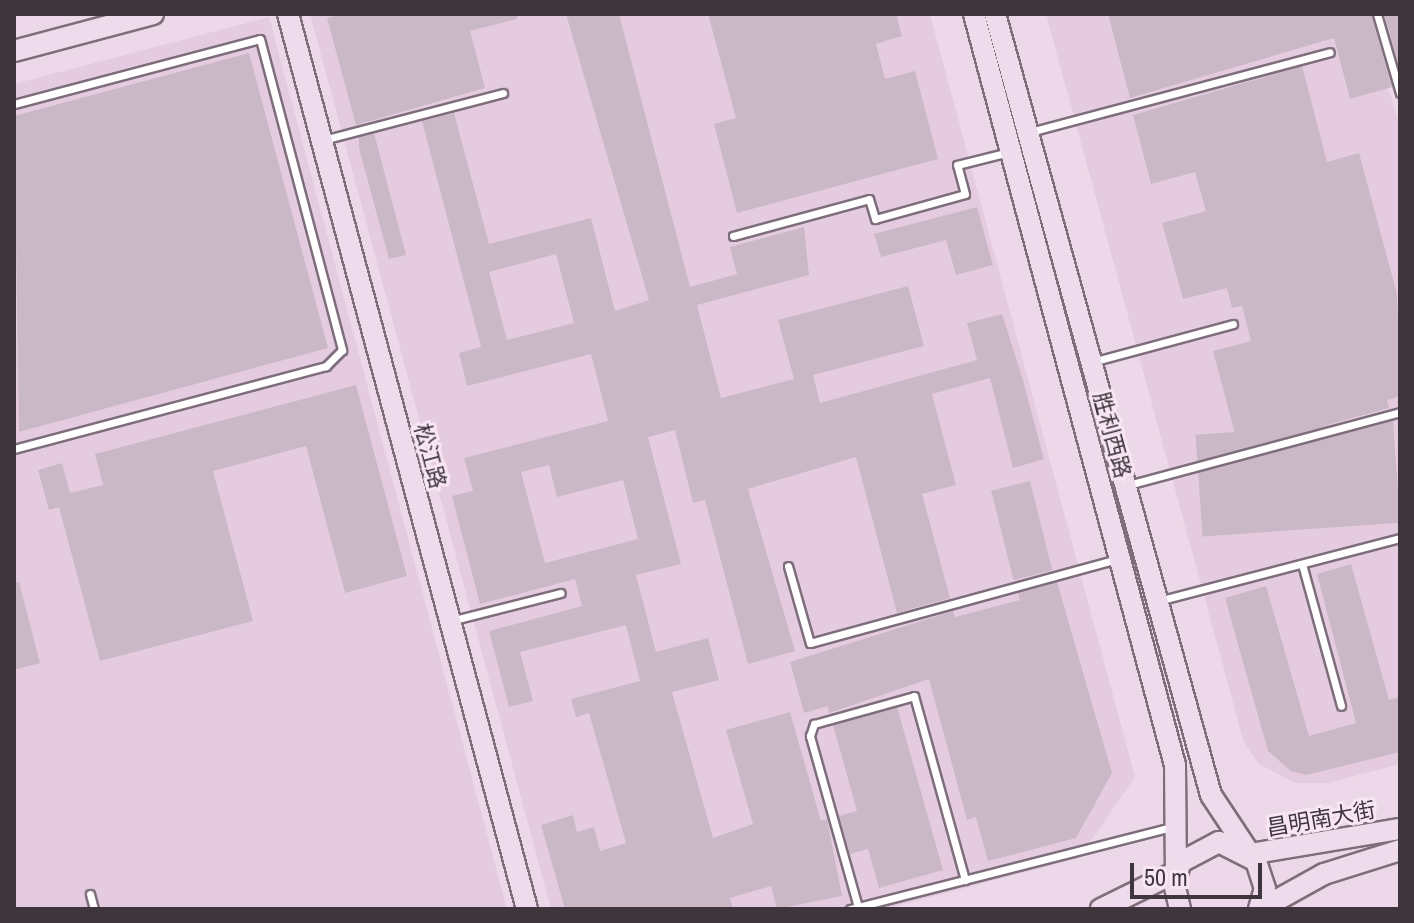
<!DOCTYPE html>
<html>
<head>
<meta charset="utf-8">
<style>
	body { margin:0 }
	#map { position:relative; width:1414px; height:923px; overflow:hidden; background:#ecd8e8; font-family:"Archivo Narrow","Noto Sans SC",sans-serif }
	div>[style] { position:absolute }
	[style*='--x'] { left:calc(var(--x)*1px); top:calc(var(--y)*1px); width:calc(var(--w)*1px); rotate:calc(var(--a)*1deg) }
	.built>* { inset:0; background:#e5cbe0 }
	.building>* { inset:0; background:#cbb8c7; transform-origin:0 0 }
	.roads { filter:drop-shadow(2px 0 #7e6d7a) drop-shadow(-2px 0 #7e6d7a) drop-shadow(0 2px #7e6d7a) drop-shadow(0 -2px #7e6d7a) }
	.lane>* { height:7px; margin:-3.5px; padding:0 3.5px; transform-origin:3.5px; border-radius:3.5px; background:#fff }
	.secondary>* { height:20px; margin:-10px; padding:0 10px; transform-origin:10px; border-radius:10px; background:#eedcec }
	span { translate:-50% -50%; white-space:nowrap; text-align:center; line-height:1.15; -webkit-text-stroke:6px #f9e6f5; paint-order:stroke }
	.street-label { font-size:22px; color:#3e363c }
	.frame { position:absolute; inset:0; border:16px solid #3e363c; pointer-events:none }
	.scale { position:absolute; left:1130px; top:863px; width:132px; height:36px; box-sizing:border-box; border:4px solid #3e363c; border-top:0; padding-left:10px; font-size:24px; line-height:28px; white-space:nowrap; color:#3e363c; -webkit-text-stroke:6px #f9e6f5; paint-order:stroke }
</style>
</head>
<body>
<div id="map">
	<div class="built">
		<i style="clip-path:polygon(310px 14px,930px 14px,1135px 777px,1079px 858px,886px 909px,551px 909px)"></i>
		<i style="clip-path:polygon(1046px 14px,1366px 14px,1400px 126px,1400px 764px,1328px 783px,1295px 783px,1259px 764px,1244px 743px)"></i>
		<i style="clip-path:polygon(269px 17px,507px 909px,14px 909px,14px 84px)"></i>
	</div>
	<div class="building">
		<i style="clip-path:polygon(341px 14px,517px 14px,517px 19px,470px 31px,485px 88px,356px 125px,327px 18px)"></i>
		<i style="clip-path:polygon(evenodd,566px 14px,619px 14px,690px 287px,737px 274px,730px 247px,804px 227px,809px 275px,697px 305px,721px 398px,794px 379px,778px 320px,908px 286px,924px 346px,813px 375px,820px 403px,977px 360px,967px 323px,1002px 314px,1022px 377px,1044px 459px,1013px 468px,990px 378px,932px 394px,956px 485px,922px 494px,950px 598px,897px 613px,856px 457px,748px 489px,795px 651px,748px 664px,705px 500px,693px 503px,675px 430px,648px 437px,681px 564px,636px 575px,656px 652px,708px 638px,719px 680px,672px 692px,713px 838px,753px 824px,726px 730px,790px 712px,821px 821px,827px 819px,842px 896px,777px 909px,771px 886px,730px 898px,733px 909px,565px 909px,541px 825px,573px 815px,577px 832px,594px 827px,600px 851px,626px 843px,589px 713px,576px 717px,571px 699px,640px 681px,626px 625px,520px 652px,533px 701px,509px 707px,489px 631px,582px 606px,575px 579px,480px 604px,452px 496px,473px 491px,464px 458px,608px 421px,591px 354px,467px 386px,459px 353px,481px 347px,422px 121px,454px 113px,489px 244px,591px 218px,615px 311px,649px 300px,566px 14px,556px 254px,574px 323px,507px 340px,489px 272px,556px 254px,566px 14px,549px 465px,557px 497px,623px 480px,638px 539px,545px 563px,521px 472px,549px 465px)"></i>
		<i style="clip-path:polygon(708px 14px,896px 14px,902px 36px,876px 44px,885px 79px,915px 71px,938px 159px,737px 213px,714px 124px,736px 118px)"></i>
		<i style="clip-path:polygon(1108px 14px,1371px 14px,1392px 87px,1350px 99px,1334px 38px,1130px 98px)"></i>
		<i style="clip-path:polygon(1384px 14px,1400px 14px,1400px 70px)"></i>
		<i style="clip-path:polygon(249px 53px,328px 348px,19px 432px,14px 116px)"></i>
		<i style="clip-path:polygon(1302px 66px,1327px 162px,1359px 153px,1397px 294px,1400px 396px,1387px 400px,1389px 408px,1239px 449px,1213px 351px,1251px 341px,1242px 306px,1232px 308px,1227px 288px,1183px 299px,1162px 223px,1206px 211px,1195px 172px,1151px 184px,1133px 115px)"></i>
		<i style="clip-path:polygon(374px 133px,406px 255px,389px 259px,359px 148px,359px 137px)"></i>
		<i style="clip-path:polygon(977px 207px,993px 265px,956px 275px,946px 240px,881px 257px,874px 234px)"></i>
		<i style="clip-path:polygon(356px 385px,407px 576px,345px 593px,306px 446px,213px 471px,253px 621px,100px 661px,59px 507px,49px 510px,38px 470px,62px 463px,70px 493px,103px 485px,95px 454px)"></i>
		<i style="left:1393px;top:421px;width:102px;height:198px;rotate:86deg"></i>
		<i style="left:1030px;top:481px;width:92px;height:40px;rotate:76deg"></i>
		<i style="clip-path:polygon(1351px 564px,1389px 700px,1400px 697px,1400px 752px,1306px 775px,1291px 771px,1268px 751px,1225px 598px,1266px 586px,1309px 736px,1356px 723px,1317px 574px)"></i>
		<i style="clip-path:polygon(19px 582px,40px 663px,14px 670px,14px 583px)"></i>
		<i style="clip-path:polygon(1057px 582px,1112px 773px,1076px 838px,988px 861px,976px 817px,967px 820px,929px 679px,829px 713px,828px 706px,804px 713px,790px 662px,953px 611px,955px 617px,1020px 600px,1018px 593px)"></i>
		<i style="clip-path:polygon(897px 707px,943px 870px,879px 888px,868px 849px,850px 854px,839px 816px,857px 811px,833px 725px)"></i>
	</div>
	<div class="roads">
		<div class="lane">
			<i style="--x:1377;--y:14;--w:82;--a:73.8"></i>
			<i style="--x:14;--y:104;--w:254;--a:-14.8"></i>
			<i style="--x:260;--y:39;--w:322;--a:75.2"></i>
			<i style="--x:342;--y:350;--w:23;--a:135"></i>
			<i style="--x:326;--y:366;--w:323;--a:165.1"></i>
			<i style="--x:1030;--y:132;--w:310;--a:-14.9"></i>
			<i style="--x:323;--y:140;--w:186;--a:-14.6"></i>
			<i style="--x:733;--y:236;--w:141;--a:-15.2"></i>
			<i style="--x:869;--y:199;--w:21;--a:73"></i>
			<i style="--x:875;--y:219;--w:93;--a:-15.5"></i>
			<i style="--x:965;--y:194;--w:30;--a:-105"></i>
			<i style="--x:957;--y:165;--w:54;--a:-14"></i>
			<i style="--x:1092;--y:362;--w:146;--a:-15.1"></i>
			<i style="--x:1128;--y:485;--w:282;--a:-15"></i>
			<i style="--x:1302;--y:564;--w:147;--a:74.6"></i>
			<i style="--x:788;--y:566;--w:80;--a:74.1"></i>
			<i style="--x:810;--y:643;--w:319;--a:-15.3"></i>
			<i style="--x:1158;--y:601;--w:250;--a:-14.6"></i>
			<i style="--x:450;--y:621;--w:114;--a:-14.2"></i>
			<i style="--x:90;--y:894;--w:16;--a:75"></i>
			<i style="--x:858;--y:907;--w:178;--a:-105.7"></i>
			<i style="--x:810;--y:736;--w:13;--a:-72"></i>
			<i style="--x:814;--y:724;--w:104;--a:-15.6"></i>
			<i style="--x:914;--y:696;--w:191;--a:74.5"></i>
			<i style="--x:850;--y:909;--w:332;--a:-14.3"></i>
		</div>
		<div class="secondary">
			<i style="--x:288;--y:14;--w:926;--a:75.05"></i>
			<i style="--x:974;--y:14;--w:777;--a:75.02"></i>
			<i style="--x:1175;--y:765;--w:107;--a:89.5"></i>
			<i style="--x:1176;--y:872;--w:84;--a:153.7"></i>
			<i style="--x:995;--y:14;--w:810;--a:74.54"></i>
			<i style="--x:1211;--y:795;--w:71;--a:56.5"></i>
			<i style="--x:1250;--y:854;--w:152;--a:-9.5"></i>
			<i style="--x:14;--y:51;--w:144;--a:-14.9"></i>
			<i style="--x:1180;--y:909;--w:28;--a:-103"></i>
			<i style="--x:1174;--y:882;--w:21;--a:-71"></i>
			<i style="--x:1181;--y:862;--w:43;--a:-27.8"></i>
			<i style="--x:1219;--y:842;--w:42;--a:27.2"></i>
			<i style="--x:1256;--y:861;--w:28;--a:72"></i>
			<i style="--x:1265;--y:888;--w:22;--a:106"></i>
			<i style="--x:1261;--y:909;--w:72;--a:-29.1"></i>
			<i style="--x:1324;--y:874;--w:80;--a:-17.5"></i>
		</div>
	</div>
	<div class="street-label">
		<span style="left:1112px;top:435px;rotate:75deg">胜利西路</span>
		<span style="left:430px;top:456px;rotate:75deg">松江路</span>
		<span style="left:1321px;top:819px;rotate:-10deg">昌明南大街</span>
	</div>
	<div class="frame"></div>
	<div class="scale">50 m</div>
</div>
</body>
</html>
